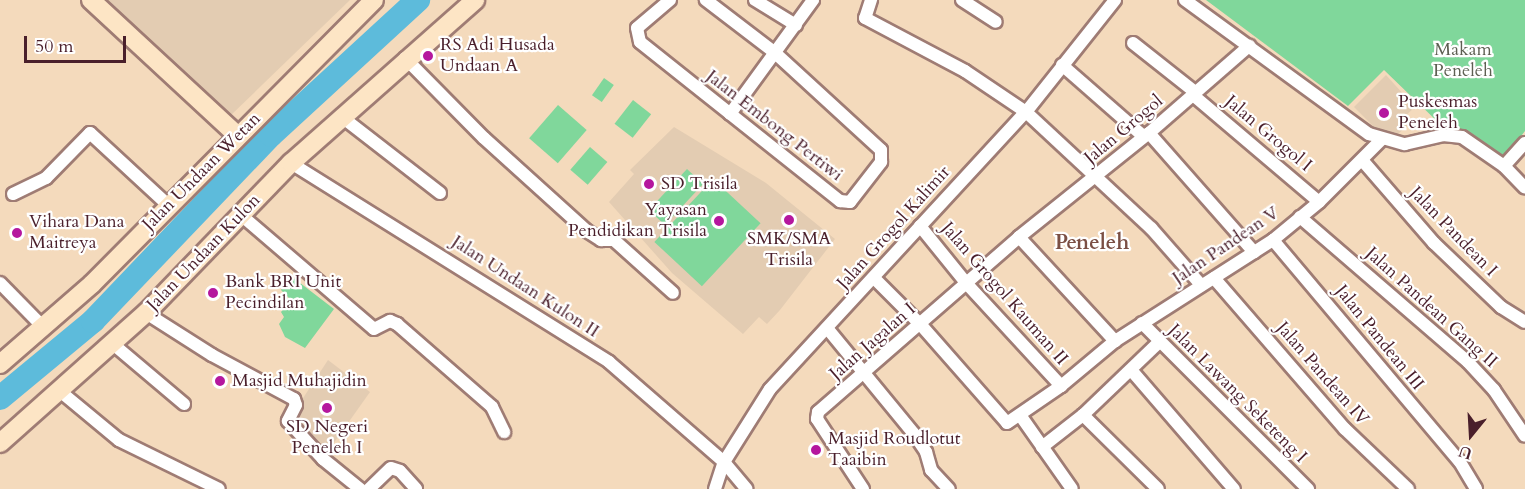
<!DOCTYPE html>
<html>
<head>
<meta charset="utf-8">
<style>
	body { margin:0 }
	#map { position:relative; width:1525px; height:489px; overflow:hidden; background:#f4dabc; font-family:Cardo,serif }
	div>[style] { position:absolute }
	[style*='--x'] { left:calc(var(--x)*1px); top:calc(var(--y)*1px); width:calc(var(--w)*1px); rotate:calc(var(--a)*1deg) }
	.built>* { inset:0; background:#e3ccb2 }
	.green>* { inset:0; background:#80d79b; transform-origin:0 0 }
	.river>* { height:24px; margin:-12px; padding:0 12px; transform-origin:12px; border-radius:12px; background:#5dbbdb }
	.roads { filter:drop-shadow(2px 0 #9f7c74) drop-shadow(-2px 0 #9f7c74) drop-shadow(0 2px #9f7c74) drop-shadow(0 -2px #9f7c74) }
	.street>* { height:12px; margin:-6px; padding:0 6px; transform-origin:6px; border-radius:6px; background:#fff }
	.secondary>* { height:18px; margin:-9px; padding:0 9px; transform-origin:9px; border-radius:9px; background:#fde5c5 }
	.dots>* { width:16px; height:16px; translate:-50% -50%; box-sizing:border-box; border:3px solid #fff; border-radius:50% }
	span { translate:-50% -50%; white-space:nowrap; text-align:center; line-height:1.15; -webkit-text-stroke:4.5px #fff; paint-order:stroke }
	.poi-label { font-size:18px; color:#4a1f2b }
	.left { translate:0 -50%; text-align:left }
	.right { translate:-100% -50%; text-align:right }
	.park-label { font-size:18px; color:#5d5f52 }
	.street-label { font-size:18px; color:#4a1f2b }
	.quarter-label { font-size:21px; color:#7b4f44; font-weight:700 }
	.north { position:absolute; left:1441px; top:405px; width:60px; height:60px; -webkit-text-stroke:4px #fff; paint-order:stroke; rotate:198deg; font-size:16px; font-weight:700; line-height:24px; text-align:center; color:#4a1f2b }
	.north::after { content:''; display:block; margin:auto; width:21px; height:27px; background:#4a1f2b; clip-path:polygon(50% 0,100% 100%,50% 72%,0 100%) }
	.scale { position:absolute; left:24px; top:36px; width:102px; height:27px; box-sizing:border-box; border:3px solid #4a1f2b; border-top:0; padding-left:8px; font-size:18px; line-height:21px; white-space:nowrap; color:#4a1f2b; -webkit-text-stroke:4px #fff; paint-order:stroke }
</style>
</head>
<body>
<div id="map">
	<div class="built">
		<i style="clip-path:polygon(104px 0,350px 0,229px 117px)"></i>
		<i style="clip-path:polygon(1386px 75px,1415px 107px,1402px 119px,1408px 125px,1389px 142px,1354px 107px)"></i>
		<i style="clip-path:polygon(674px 127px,766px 183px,835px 239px,780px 310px,767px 324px,759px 317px,743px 334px,672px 273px,609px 202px,634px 174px,630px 170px)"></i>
		<i style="clip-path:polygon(328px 360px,370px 392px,326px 454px,316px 451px,290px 418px)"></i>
	</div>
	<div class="green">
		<i style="clip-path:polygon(1206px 0,1525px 0,1525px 131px,1505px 157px,1474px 137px,1443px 127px,1384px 70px,1348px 106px)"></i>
		<i style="left:604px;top:78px;width:12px;height:21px;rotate:35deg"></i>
		<i style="left:633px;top:100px;width:23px;height:30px;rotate:38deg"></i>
		<i style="left:558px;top:105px;width:38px;height:44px;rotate:41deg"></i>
		<i style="left:590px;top:147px;width:23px;height:30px;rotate:41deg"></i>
		<i style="left:687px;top:169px;width:22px;height:56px;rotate:43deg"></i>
		<i style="left:713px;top:179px;width:65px;height:86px;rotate:43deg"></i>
		<i style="clip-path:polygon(291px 276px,334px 309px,305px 348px,285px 337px,279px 324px,284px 317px,281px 312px,291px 300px,281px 290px)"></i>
	</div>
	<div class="river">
		<i style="--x:0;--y:398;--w:121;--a:-39.6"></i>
		<i style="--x:93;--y:321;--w:257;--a:-46.3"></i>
		<i style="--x:271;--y:135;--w:200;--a:-42.6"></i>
	</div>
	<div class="roads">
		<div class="street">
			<i style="--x:670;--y:0;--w:43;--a:139.7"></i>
			<i style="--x:637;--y:28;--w:14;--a:78"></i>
			<i style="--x:640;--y:42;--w:256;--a:38.5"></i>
			<i style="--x:840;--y:201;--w:10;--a:6"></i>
			<i style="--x:850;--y:202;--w:51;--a:-52.2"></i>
			<i style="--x:881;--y:162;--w:12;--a:-90"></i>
			<i style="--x:881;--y:150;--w:145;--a:-137.5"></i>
			<i style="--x:774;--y:52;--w:86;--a:-142.6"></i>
			<i style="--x:755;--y:0;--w:48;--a:31.4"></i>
			<i style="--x:871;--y:0;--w:19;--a:108"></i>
			<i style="--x:865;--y:18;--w:113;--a:27.9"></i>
			<i style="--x:965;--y:71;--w:73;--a:33.9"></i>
			<i style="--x:1026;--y:112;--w:171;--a:42.9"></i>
			<i style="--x:1151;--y:228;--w:76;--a:48.7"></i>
			<i style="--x:962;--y:0;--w:40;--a:32.9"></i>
			<i style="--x:1185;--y:0;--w:228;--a:36.1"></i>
			<i style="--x:1369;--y:134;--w:37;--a:16"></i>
			<i style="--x:1405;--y:144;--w:39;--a:-13"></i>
			<i style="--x:1443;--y:135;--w:19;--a:6"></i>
			<i style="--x:1462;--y:137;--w:51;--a:34.6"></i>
			<i style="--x:1504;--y:166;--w:30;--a:46"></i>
			<i style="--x:1133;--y:43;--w:79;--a:38.3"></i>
			<i style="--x:405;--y:58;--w:112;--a:45.4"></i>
			<i style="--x:484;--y:138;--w:139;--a:42.1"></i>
			<i style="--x:587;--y:231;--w:17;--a:33"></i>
			<i style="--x:601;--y:240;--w:13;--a:0"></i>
			<i style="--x:614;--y:240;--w:79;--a:41.9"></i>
			<i style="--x:1062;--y:65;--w:108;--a:41.2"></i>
			<i style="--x:1193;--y:95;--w:165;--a:40.3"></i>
			<i style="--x:730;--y:114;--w:141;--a:-53.9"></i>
			<i style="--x:342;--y:117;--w:124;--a:37.8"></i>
			<i style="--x:1149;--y:133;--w:159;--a:48.6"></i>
			<i style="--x:1362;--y:160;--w:110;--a:49.1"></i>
			<i style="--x:1434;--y:243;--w:93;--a:43.7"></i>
			<i style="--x:1501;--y:307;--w:28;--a:32"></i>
			<i style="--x:291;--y:163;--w:375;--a:32"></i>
			<i style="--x:609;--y:362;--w:152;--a:41"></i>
			<i style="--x:724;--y:462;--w:35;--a:50"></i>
			<i style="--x:1504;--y:166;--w:31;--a:-48"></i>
			<i style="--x:13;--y:194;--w:37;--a:-26"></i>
			<i style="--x:46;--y:178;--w:63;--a:-45.6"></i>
			<i style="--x:90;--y:133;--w:108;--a:42.7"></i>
			<i style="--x:241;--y:215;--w:175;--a:40.6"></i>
			<i style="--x:374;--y:329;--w:18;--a:-27"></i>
			<i style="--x:390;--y:321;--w:8;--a:23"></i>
			<i style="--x:397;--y:324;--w:126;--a:41.1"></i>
			<i style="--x:492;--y:407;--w:28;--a:64"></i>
			<i style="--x:1300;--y:217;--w:222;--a:40.8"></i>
			<i style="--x:1468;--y:362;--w:38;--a:47"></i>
			<i style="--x:1494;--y:390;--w:55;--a:56"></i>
			<i style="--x:920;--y:226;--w:75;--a:51"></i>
			<i style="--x:967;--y:284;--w:139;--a:47.3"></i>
			<i style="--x:1019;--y:237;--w:142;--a:47.3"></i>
			<i style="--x:1273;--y:240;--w:290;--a:49.9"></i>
			<i style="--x:1460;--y:462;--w:31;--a:59"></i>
			<i style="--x:874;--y:278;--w:66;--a:45"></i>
			<i style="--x:921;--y:325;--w:130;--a:48.7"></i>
			<i style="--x:1007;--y:423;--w:65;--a:-34.4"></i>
			<i style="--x:1061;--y:386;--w:70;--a:-39.8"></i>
			<i style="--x:1115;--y:341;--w:188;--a:-32.6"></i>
			<i style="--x:1273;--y:240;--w:60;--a:-39.6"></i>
			<i style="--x:1319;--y:202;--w:88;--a:-45"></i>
			<i style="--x:1214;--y:278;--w:200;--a:49.1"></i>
			<i style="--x:1345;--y:429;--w:87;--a:43.6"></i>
			<i style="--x:0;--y:283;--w:63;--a:45.6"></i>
			<i style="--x:146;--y:313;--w:78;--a:32.5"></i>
			<i style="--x:212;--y:355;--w:93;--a:28.2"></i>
			<i style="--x:294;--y:399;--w:6;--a:72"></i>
			<i style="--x:296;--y:405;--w:18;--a:117"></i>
			<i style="--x:288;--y:421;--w:52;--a:47.4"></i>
			<i style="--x:323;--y:459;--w:48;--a:39"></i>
			<i style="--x:1142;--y:323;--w:235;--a:45"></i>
			<i style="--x:827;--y:328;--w:137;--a:50.6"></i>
			<i style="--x:914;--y:434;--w:22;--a:56"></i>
			<i style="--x:926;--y:452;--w:19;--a:74"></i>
			<i style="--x:931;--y:470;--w:26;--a:47"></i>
			<i style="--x:113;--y:344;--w:93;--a:40.2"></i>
			<i style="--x:1132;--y:371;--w:156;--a:49.2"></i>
			<i style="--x:61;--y:392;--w:75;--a:39.6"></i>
			<i style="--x:119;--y:440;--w:111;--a:26.1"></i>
			<i style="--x:1020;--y:415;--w:90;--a:54.9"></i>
			<i style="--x:1083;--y:415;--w:105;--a:44.6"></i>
			<i style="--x:1042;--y:447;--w:52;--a:-38"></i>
			<i style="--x:1083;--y:415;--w:105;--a:-43.8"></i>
			<i style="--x:369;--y:489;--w:30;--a:-44"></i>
			<i style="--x:391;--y:468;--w:9;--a:18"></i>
			<i style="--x:400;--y:471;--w:24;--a:48"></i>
			<i style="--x:715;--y:489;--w:28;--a:-72"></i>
			<i style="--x:724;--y:462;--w:86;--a:-57.8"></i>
			<i style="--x:770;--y:389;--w:377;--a:-47.3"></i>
			<i style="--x:1026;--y:112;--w:143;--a:-51.5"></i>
			<i style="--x:863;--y:489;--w:84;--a:-123.3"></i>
			<i style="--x:817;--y:419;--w:7;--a:-82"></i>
			<i style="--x:818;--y:412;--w:267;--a:-41"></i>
			<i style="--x:1019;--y:237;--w:166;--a:-38.7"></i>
			<i style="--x:1149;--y:133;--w:133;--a:-41"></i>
		</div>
		<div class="secondary">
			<i style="--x:91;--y:0;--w:199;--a:42.8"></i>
			<i style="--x:0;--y:364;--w:122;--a:-41"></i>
			<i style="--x:92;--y:284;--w:400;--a:-45.2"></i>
			<i style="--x:0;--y:443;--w:195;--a:-41.7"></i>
			<i style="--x:146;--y:313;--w:209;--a:-46"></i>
			<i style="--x:291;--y:163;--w:246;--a:-41.5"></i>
		</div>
	</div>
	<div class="dots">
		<i style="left:428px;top:56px;background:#b5179e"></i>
		<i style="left:1384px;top:113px;background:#b5179e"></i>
		<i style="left:649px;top:184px;background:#b5179e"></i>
		<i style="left:789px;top:220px;background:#b5179e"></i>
		<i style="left:719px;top:221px;background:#b5179e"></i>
		<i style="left:17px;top:233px;background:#b5179e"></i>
		<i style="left:213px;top:293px;background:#b5179e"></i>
		<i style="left:220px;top:381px;background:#b5179e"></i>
		<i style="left:327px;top:408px;background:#b5179e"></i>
		<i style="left:816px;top:450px;background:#b5179e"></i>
	</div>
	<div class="poi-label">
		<span class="left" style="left:440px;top:56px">RS Adi Husada<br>Undaan A</span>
		<span class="left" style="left:1398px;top:113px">Puskesmas<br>Peneleh</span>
		<span class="left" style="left:661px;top:184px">SD Trisila</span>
		<span class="right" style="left:707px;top:221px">Yayasan<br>Pendidikan Trisila</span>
		<span class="left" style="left:29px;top:233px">Vihara Dana<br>Maitreya</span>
		<span style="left:789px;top:250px">SMK/SMA<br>Trisila</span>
		<span class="left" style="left:225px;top:293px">Bank BRI Unit<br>Pecindilan</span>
		<span class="left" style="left:232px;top:381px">Masjid Muhajidin</span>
		<span style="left:327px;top:438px">SD Negeri<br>Peneleh I</span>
		<span class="left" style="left:828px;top:450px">Masjid Roudlotut<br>Taaibin</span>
	</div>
	<div class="park-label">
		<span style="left:1463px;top:61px">Makam<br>Peneleh</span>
	</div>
	<div class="street-label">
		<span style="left:774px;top:126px;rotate:38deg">Jalan Embong Pertiwi</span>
		<span style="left:1124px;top:130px;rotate:-40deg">Jalan Grogol</span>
		<span style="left:1268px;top:134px;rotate:40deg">Jalan Grogol I</span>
		<span style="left:202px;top:172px;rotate:-45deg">Jalan Undaan Wetan</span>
		<span style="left:894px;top:228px;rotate:-48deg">Jalan Grogol Kalimir</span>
		<span style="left:1453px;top:232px;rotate:46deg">Jalan Pandean I</span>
		<span style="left:1226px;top:246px;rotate:-34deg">Jalan Pandean V</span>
		<span style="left:204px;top:253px;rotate:-46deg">Jalan Undaan Kulon</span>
		<span style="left:525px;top:287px;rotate:33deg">Jalan Undaan Kulon II</span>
		<span style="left:1004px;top:294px;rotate:49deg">Jalan Grogol Kauman II</span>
		<span style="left:1431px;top:308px;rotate:42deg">Jalan Pandean Gang II</span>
		<span style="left:1379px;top:338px;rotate:51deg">Jalan Pandean III</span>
		<span style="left:873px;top:342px;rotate:-41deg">Jalan Jagalan I</span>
		<span style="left:1322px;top:374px;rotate:49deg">Jalan Pandean IV</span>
		<span style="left:1237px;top:394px;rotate:45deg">Jalan Lawang Seketeng I</span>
	</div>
	<div class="quarter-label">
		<span style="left:1092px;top:243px">Peneleh</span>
	</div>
	<div class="north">U</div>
	<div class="scale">50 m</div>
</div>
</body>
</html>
